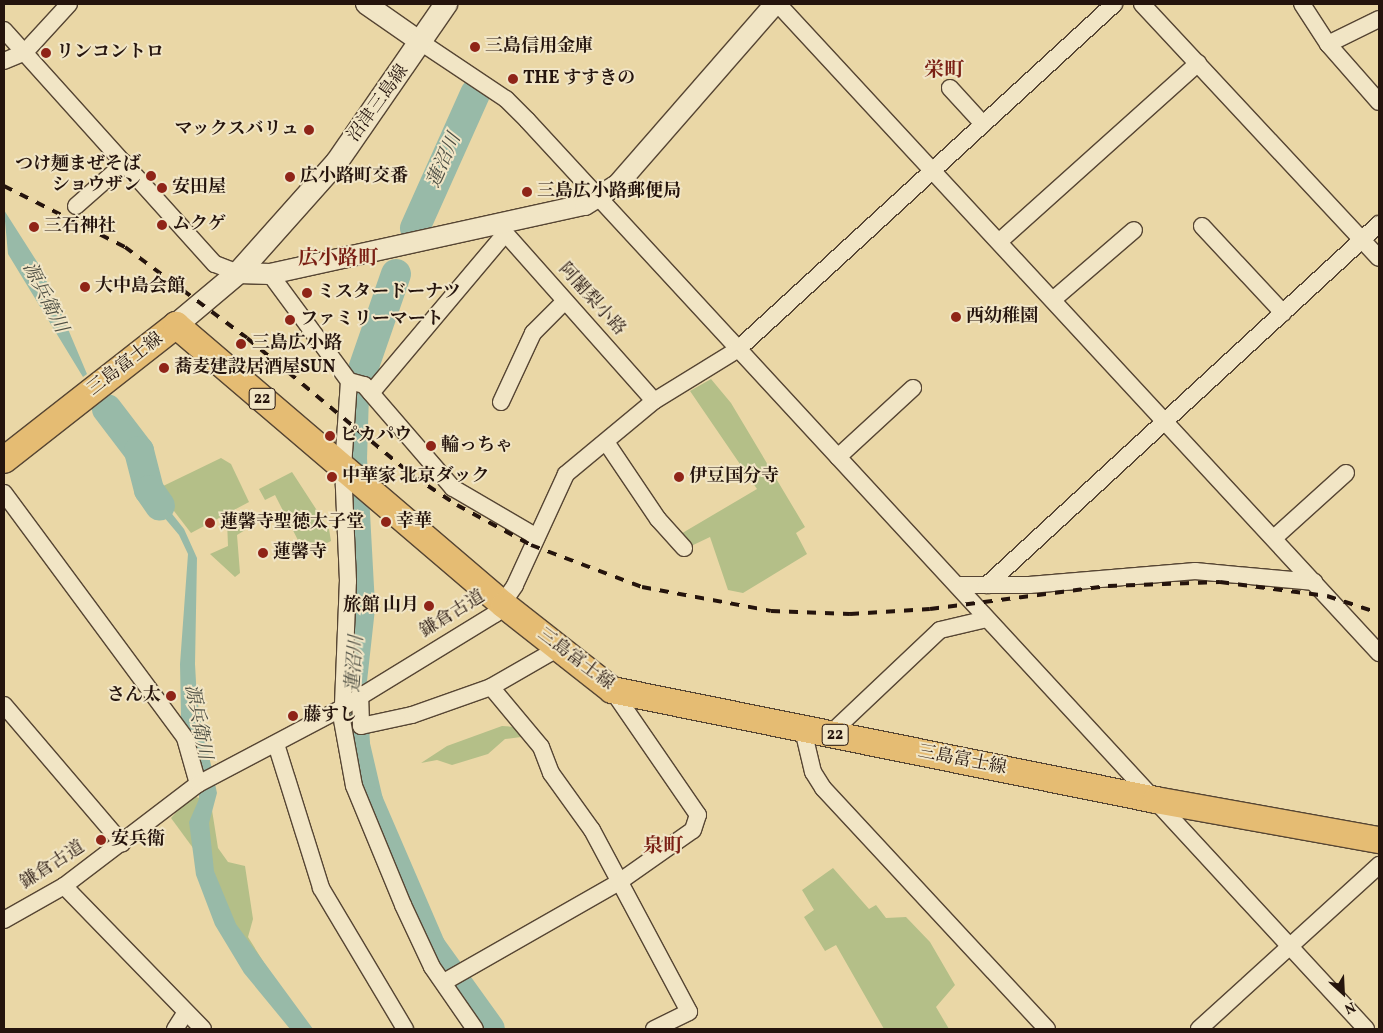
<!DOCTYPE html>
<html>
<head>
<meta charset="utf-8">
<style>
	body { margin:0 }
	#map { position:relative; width:1383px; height:1033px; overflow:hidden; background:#ead7a6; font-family:Vollkorn,"Noto Serif JP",serif }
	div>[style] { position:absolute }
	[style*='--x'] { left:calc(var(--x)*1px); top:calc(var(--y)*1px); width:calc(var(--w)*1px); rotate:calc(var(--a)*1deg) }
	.green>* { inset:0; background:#b4bf88 }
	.water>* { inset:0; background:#98baa8 }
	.river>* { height:30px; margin:-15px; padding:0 15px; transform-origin:15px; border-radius:15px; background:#98baa8 }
	.roads { filter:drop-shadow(1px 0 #564533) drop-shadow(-1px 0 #564533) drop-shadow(0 1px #564533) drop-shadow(0 -1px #564533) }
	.minor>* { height:16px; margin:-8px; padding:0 8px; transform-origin:8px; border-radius:8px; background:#f1e5c5 }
	.tertiary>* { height:20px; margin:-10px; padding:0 10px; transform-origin:10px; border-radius:10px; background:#f1e5c5 }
	.secondary>* { height:22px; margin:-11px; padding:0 11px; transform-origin:11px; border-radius:11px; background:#f1e5c5 }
	.primary>* { height:26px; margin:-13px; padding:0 13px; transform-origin:13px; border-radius:13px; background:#e5bc73 }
	.rail>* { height:4px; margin-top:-2px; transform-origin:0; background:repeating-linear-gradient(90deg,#25140d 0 9px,transparent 0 18px) }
	.dots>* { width:14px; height:14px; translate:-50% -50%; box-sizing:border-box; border:2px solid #f1e5c5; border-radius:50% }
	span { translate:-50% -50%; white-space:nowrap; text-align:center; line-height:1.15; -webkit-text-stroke:4px #f1e5c5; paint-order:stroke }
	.shield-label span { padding:1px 4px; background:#f1e5c5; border:1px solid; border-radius:4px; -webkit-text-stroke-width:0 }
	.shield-label { font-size:16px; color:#25140d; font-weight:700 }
	.poi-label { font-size:18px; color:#25140d; font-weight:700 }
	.left { translate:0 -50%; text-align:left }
	.right { translate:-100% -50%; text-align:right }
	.street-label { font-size:18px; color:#25140d }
	.water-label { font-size:19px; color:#4d4e43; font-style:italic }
	.quarter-label { font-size:20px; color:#7a1f14; font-weight:700 }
	.frame { position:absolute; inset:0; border:5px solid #25140d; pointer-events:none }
	.north { position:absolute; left:1318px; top:968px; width:50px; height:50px; -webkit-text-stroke:4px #f1e5c5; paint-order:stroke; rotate:155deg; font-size:14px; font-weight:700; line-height:20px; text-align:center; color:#25140d }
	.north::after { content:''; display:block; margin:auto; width:18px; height:22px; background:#25140d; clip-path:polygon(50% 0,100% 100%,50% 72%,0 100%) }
</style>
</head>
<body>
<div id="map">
	<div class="green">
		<i style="clip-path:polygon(711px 379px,731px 403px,805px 527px,796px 533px,807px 554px,743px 593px,728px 590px,710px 537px,689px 547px,679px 535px,757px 489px,690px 391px)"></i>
		<i style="clip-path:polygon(221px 458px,231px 464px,249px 502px,191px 533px,157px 489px)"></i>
		<i style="clip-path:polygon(292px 472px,329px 529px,331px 541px,305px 554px,275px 495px,265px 500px,259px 489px)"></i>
		<i style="clip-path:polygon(249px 510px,250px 527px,237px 535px,240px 573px,235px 577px,210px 554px,228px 546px,227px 521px)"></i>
		<i style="clip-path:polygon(502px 726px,515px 727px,521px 737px,505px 739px,488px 754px,452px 765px,437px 760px,421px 763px,447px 746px)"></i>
		<i style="clip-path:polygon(191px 796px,200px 798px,193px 848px,171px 818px)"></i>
		<i style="clip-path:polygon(212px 810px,218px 848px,228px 862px,245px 866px,253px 919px,248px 937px,271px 974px,239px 941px,207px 853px,207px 816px)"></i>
		<i style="clip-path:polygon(833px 868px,869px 909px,876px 905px,886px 918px,906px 917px,930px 942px,955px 985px,936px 1007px,949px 1029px,884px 1029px,836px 945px,825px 951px,804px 917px,814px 910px,802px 890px)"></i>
	</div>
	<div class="water">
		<i style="clip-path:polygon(4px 210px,41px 268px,50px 289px,46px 292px,53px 305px,57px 303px,87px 374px,83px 377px,8px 254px)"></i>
		<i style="clip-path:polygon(146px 469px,150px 486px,184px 529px,197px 558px,195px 664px,197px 700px,217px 793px,209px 823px,214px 871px,236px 924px,313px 1029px,290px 1029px,244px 973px,215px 925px,196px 875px,189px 822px,199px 799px,199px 788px,189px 731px,181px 717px,180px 664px,188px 554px,179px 535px,147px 497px)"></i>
	</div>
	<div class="river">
		<i style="--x:415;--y:228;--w:147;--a:-65.9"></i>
		<i style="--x:396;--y:274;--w:128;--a:109.1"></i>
		<i style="--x:354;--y:395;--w:63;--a:91.8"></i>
		<i style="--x:352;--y:458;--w:150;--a:86.9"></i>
		<i style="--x:360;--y:608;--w:73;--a:96.3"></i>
		<i style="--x:352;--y:681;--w:64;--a:87.3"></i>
		<i style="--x:355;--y:745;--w:57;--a:76.9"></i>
		<i style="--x:368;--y:801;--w:159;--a:66.7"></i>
		<i style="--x:431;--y:947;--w:101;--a:54.3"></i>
		<i style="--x:107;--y:409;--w:53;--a:52.7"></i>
		<i style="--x:139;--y:451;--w:40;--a:75.6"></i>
		<i style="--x:149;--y:490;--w:19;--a:55"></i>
	</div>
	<div class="roads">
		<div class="minor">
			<i style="--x:778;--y:4;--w:885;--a:47.2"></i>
			<i style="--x:1142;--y:4;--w:347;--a:47"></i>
			<i style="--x:1302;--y:4;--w:48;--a:57"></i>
			<i style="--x:1328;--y:44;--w:77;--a:48.7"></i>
			<i style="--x:4;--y:30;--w:315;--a:48"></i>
			<i style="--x:215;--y:264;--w:25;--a:21"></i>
			<i style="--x:422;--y:43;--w:101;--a:33.7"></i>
			<i style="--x:506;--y:99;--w:30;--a:45"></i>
			<i style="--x:527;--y:120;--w:1237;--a:47.29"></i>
			<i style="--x:1328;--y:44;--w:57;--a:-26.1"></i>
			<i style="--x:4;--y:61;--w:23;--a:-23"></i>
			<i style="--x:25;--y:52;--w:65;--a:-47.5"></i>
			<i style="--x:950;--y:88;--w:49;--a:47.5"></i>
			<i style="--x:76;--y:206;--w:65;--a:-41.3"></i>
			<i style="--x:498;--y:225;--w:235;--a:48.4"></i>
			<i style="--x:1202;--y:226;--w:119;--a:47"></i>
			<i style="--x:1001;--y:240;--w:265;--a:-41.9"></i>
			<i style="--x:270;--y:274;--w:133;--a:53.6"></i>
			<i style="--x:349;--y:381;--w:16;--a:15"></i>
			<i style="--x:364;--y:385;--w:136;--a:49.2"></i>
			<i style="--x:453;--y:488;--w:95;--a:30.3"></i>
			<i style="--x:1055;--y:298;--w:104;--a:-40.7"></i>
			<i style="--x:371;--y:393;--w:208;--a:-49.9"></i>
			<i style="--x:501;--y:402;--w:76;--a:-65.1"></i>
			<i style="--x:533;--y:333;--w:45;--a:-45"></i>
			<i style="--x:606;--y:442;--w:93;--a:56"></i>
			<i style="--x:658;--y:519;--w:39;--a:48"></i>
			<i style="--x:838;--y:457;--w:102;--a:-42.6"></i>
			<i style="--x:4;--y:493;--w:305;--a:53.5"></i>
			<i style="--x:185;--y:738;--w:48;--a:74.2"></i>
			<i style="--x:1274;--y:538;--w:97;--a:-42.1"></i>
			<i style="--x:959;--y:585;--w:70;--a:0"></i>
			<i style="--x:1029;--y:585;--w:167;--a:-4.8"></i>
			<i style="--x:1195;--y:571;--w:120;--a:5.3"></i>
			<i style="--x:987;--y:585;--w:533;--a:-42.64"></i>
			<i style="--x:491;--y:687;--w:78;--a:50.2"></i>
			<i style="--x:541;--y:747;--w:28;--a:69"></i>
			<i style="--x:551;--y:773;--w:70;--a:54.3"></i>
			<i style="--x:592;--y:830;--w:206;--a:61.9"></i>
			<i style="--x:689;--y:1012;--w:39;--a:154"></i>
			<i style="--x:360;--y:694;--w:32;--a:88"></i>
			<i style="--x:361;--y:726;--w:52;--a:-12.2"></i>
			<i style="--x:412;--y:715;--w:84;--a:-19.5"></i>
			<i style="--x:491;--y:687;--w:76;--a:-29.9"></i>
			<i style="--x:343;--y:704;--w:123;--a:-87.7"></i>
			<i style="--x:348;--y:581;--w:114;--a:-92.5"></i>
			<i style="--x:343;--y:467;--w:86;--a:-86"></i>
			<i style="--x:4;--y:705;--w:182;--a:49.5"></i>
			<i style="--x:340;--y:709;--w:78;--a:79.7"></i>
			<i style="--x:354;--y:786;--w:129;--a:67.6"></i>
			<i style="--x:403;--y:905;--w:68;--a:64.9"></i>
			<i style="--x:432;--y:967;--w:75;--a:55.3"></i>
			<i style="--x:803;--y:730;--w:43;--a:76.6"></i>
			<i style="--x:813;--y:772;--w:19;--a:58"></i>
			<i style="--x:823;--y:788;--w:329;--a:47.1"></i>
			<i style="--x:830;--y:734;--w:151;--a:-43.4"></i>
			<i style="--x:940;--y:630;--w:48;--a:-13.2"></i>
			<i style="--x:276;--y:744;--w:151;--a:72.6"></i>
			<i style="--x:321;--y:888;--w:164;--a:59.2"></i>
			<i style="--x:64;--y:886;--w:199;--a:45.8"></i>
			<i style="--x:4;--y:920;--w:69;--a:-29.5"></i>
			<i style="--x:64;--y:886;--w:168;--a:-37.3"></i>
			<i style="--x:198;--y:784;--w:161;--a:-27.8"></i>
			<i style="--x:340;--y:709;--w:182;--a:-31.5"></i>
			<i style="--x:495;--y:614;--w:35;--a:-55"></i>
			<i style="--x:515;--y:585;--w:122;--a:-65.3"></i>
			<i style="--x:566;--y:474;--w:114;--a:-39.7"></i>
			<i style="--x:654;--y:401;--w:97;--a:-31.6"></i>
			<i style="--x:737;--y:350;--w:512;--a:-42.54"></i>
			<i style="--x:444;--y:982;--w:202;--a:-29.7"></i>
			<i style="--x:619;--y:882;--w:90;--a:-35.1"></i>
			<i style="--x:693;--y:830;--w:16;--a:-72"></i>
			<i style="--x:698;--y:815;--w:152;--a:-124.5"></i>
			<i style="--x:175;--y:1029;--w:20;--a:-57"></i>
			<i style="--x:1199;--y:1029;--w:244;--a:-42.3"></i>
		</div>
		<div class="tertiary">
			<i style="--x:366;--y:4;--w:68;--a:34.9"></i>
			<i style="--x:238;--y:273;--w:32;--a:2"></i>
			<i style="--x:270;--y:274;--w:322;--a:-12.4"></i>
			<i style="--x:585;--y:205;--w:39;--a:-32"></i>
			<i style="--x:618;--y:184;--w:239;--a:-48.9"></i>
		</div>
		<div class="secondary">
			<i style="--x:176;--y:325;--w:81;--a:-40"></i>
			<i style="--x:238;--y:273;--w:149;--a:-48.3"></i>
			<i style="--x:337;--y:162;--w:192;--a:-55.4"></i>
		</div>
		<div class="primary">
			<i style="--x:4;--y:460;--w:219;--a:-38.1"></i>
			<i style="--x:176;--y:325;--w:431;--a:40.5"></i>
			<i style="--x:504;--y:605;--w:137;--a:38.2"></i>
			<i style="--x:612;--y:690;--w:555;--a:11.43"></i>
			<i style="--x:1156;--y:800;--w:227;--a:10.2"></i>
		</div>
	</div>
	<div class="rail">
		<i style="--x:4;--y:186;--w:136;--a:26.8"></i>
		<i style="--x:125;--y:247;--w:152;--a:36.7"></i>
		<i style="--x:247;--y:338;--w:216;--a:39.7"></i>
		<i style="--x:413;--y:476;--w:53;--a:33.4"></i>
		<i style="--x:457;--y:505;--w:84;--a:28.4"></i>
		<i style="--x:531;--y:545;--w:119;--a:20.7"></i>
		<i style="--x:642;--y:587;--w:131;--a:10.5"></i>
		<i style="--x:771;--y:611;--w:79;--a:2.2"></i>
		<i style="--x:850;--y:614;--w:80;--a:-3.6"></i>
		<i style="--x:930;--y:609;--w:179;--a:-7.4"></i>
		<i style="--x:1108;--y:586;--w:112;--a:-2"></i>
		<i style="--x:1220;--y:582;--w:108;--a:7.5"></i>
		<i style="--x:1327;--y:596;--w:55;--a:18.1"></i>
	</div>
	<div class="dots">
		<i style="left:475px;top:47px;background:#8f2418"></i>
		<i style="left:46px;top:53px;background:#8f2418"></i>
		<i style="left:513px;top:79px;background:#8f2418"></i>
		<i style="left:309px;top:130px;background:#8f2418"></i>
		<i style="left:151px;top:176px;background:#8f2418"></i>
		<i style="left:290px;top:177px;background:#8f2418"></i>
		<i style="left:162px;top:188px;background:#8f2418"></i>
		<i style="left:527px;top:192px;background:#8f2418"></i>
		<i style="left:162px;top:225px;background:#8f2418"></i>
		<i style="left:34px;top:227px;background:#8f2418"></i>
		<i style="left:85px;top:287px;background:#8f2418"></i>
		<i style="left:307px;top:293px;background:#8f2418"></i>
		<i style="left:956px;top:317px;background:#8f2418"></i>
		<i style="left:290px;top:320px;background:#8f2418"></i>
		<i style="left:241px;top:344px;background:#8f2418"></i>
		<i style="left:164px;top:368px;background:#8f2418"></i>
		<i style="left:330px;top:436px;background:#8f2418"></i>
		<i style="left:431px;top:446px;background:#8f2418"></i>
		<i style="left:332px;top:477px;background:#8f2418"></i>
		<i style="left:679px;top:477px;background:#8f2418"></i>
		<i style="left:386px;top:522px;background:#8f2418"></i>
		<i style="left:210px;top:523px;background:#8f2418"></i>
		<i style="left:263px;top:553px;background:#8f2418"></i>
		<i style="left:429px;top:606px;background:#8f2418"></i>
		<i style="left:171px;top:696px;background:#8f2418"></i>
		<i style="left:293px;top:716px;background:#8f2418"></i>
		<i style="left:101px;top:840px;background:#8f2418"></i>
	</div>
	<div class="shield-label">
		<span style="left:262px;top:399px">22</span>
		<span style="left:835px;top:735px">22</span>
	</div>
	<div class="poi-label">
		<span class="left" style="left:485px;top:47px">三島信用金庫</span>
		<span class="left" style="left:56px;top:53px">リンコントロ</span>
		<span class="left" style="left:523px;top:79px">THE すすきの</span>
		<span class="right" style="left:299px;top:130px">マックスバリュ</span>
		<span class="right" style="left:141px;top:176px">つけ麺まぜそば<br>ショウザン</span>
		<span class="left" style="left:300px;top:177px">広小路町交番</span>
		<span class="left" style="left:172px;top:188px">安田屋</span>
		<span class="left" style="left:537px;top:192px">三島広小路郵便局</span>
		<span class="left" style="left:172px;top:225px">ムクゲ</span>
		<span class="left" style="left:44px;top:227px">三石神社</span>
		<span class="left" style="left:95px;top:287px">大中島会館</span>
		<span class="left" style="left:317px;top:293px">ミスタードーナツ</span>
		<span class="left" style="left:966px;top:317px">西幼稚園</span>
		<span class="left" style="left:300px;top:320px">ファミリーマート</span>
		<span class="left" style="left:252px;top:344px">三島広小路</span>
		<span class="left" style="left:174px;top:368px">蕎麦建設居酒屋SUN</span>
		<span class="left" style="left:340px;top:436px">ピカパウ</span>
		<span class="left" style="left:441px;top:446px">輪っちゃ</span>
		<span class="left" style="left:342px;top:477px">中華家 北京ダック</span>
		<span class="left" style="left:689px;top:477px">伊豆国分寺</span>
		<span class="left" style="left:396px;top:522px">幸華</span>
		<span class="left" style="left:220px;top:523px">蓮馨寺聖徳太子堂</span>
		<span class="left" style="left:273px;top:553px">蓮馨寺</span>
		<span class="right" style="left:419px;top:606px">旅館 山月</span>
		<span class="right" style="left:161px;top:696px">さん太</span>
		<span class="left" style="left:303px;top:716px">藤すし</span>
		<span class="left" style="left:111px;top:840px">安兵衛</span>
	</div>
	<div class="street-label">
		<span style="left:379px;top:104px;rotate:-54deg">沼津三島線</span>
		<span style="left:591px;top:300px;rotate:48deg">阿闍梨小路</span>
		<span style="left:126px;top:365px;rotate:-38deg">三島富士線</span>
		<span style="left:453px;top:615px;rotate:-32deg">鎌倉古道</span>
		<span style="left:575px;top:660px;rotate:37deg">三島富士線</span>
		<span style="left:962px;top:761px;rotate:11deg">三島富士線</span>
		<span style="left:53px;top:866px;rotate:-33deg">鎌倉古道</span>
	</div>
	<div class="water-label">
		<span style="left:445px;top:161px;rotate:-66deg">蓮沼川</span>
		<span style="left:44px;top:298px;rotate:63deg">源兵衛川</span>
		<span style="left:356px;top:664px;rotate:-86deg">蓮沼川</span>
		<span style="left:197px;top:722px;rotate:79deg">源兵衛川</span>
	</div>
	<div class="quarter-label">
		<span style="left:944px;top:71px">栄町</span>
		<span style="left:338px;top:259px">広小路町</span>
		<span style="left:663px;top:847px">泉町</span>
	</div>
	<div class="frame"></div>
	<div class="north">N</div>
</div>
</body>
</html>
